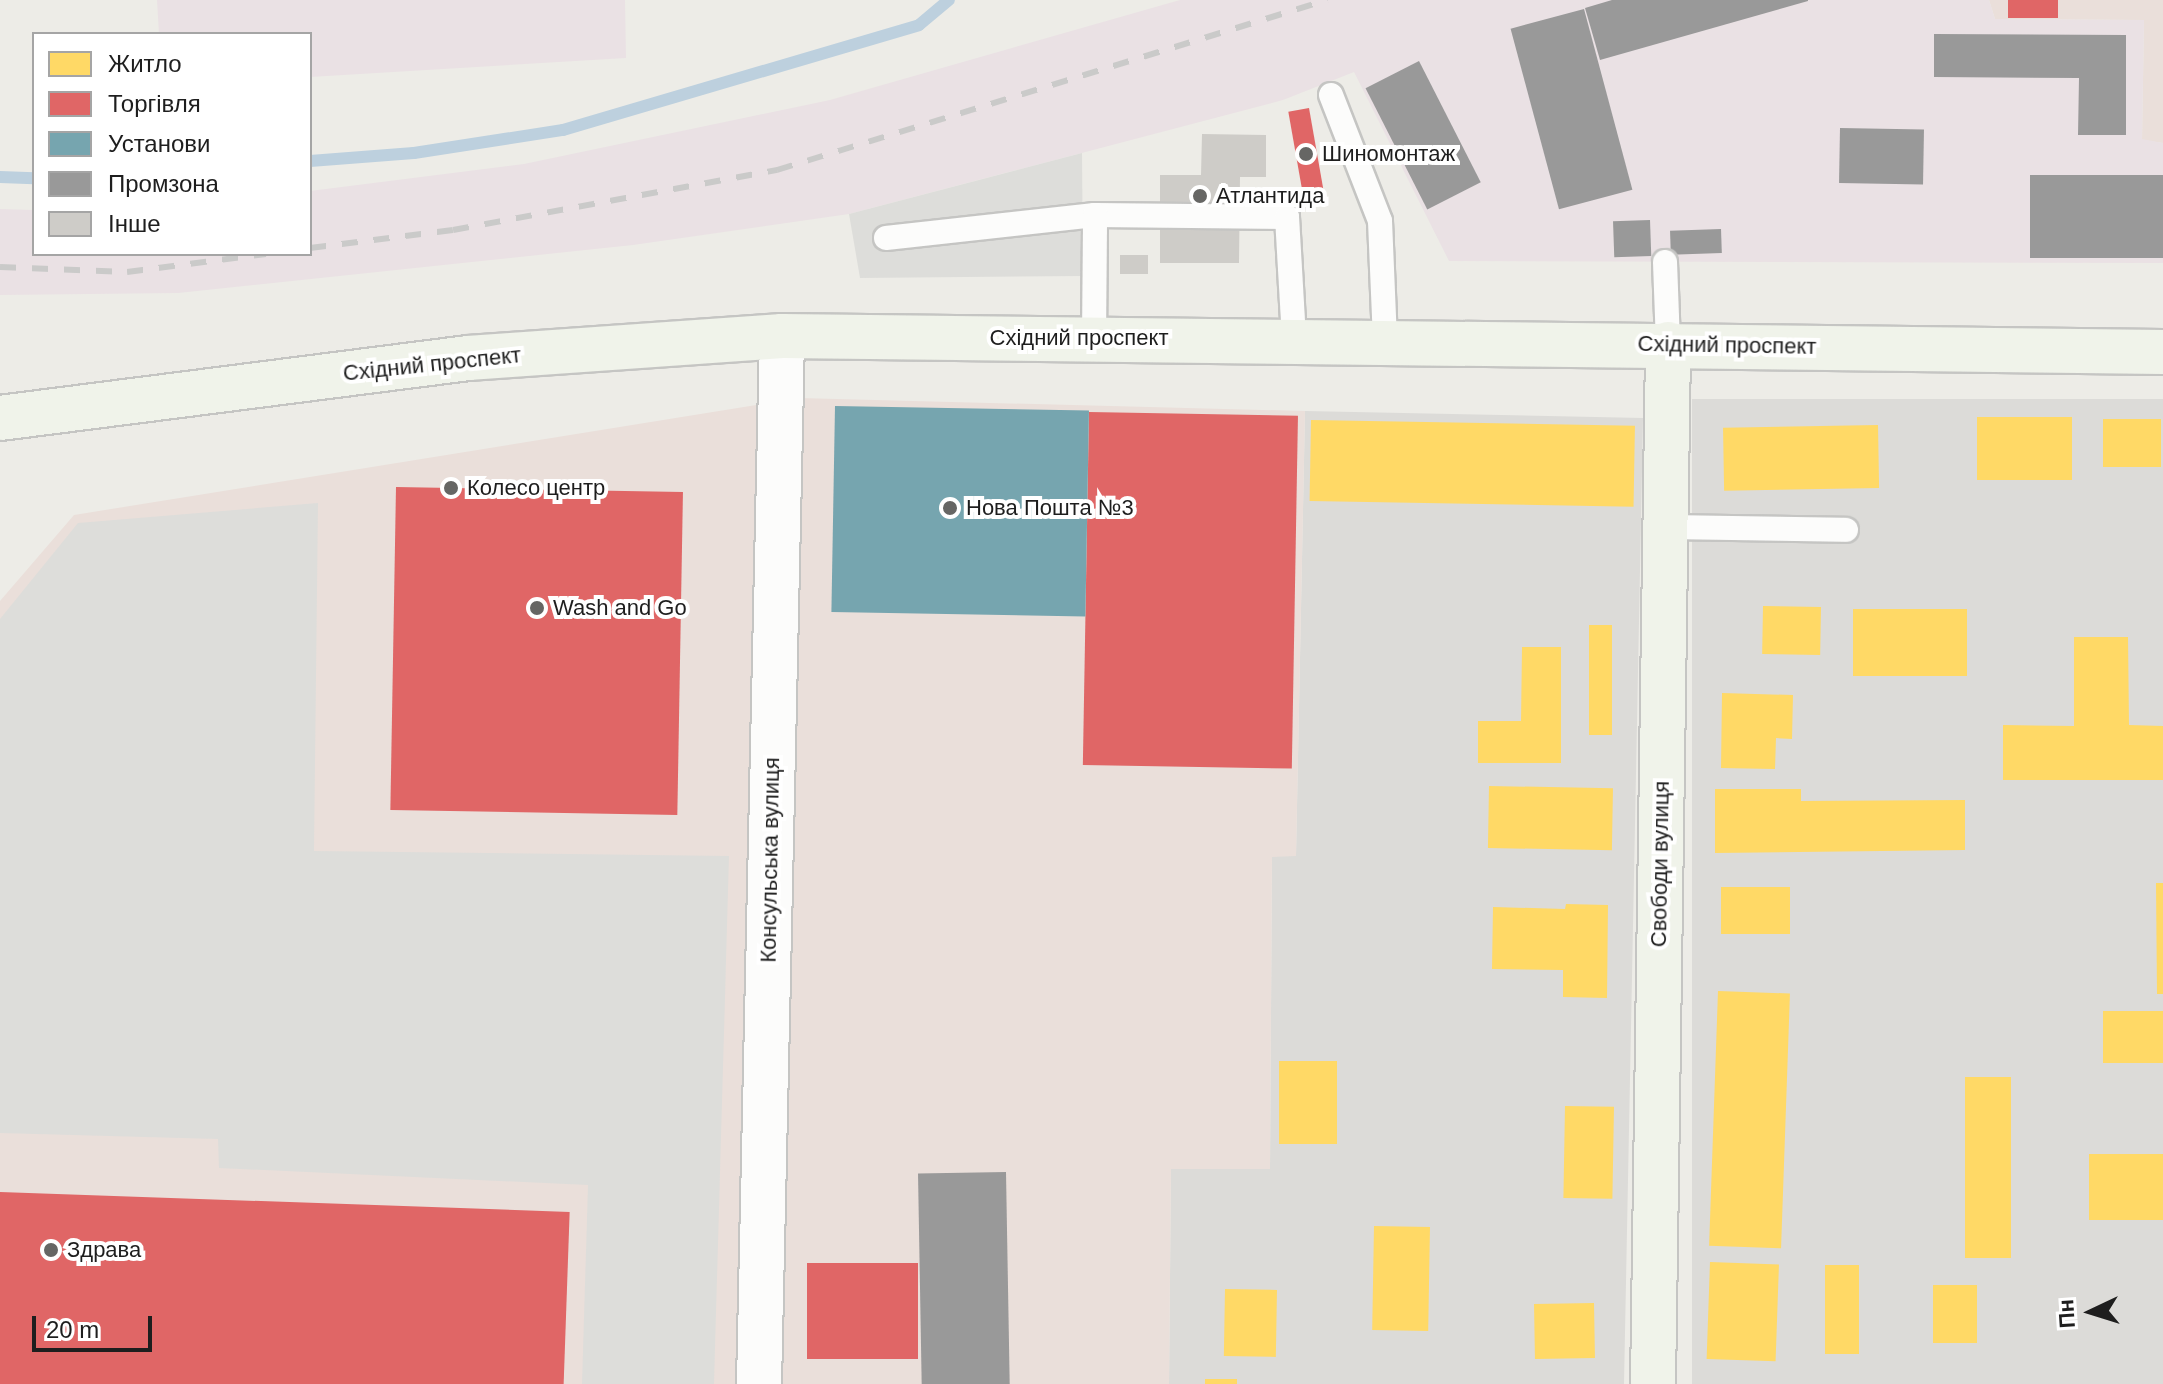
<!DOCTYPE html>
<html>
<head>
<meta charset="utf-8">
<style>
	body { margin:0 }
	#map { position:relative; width:2163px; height:1384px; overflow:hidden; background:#edece7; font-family:Helvetica,sans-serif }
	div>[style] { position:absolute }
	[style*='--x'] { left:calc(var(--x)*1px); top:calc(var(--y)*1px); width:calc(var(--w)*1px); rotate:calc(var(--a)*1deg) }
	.residential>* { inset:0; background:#dcdbd8; transform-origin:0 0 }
	.commercial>* { inset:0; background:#eadfda }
	.industrial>* { inset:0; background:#eae1e4 }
	.parking>* { inset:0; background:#ddddda }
	.homes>* { inset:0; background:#ffd966; transform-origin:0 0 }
	.shops>* { inset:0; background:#e06666; transform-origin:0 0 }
	.public>* { inset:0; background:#76a5af; transform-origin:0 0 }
	.industry>* { inset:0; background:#999; transform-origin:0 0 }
	.stream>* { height:12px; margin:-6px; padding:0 6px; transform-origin:6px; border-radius:6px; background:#bdd0de }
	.building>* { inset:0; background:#ceccc8; transform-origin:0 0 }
	.roads { filter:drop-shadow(2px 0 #c5c5c3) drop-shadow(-2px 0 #c5c5c3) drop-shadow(0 2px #c5c5c3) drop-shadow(0 -2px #c5c5c3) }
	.service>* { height:24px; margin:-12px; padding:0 12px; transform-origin:12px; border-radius:12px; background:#fcfcfb }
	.minor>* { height:44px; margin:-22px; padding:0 22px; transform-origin:22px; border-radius:22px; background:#fcfcfb }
	.secondary>* { height:44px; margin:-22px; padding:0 22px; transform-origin:22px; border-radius:22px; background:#f0f3ea }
	.rail>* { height:6px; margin-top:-3px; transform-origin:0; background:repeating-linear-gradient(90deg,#cacac9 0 16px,transparent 0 32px) }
	.dots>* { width:22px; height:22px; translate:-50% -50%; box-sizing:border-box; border:4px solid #fff; border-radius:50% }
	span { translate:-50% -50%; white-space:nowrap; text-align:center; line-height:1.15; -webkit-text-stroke:8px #fff; paint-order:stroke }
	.poi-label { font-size:22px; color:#1e1e1e }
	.left { translate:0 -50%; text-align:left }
	.street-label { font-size:22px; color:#1e1e1e }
	.legend { position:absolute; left:32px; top:32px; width:280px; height:224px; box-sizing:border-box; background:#fff; border:2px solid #a5a5a5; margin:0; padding:10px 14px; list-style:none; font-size:24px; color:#1e1e1e }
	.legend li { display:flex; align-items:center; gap:16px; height:40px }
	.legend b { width:40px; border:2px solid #a5a5a5 }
	.north { position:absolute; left:2051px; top:1272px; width:80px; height:80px; -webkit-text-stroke:6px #fff; paint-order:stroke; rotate:266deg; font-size:22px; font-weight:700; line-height:32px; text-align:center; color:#1e1e1e }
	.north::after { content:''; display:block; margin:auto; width:28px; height:36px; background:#1e1e1e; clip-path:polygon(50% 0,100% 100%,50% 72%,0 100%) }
	.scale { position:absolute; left:32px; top:1316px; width:120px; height:36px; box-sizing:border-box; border:4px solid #1e1e1e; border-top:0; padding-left:10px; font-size:24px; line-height:28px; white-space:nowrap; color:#1e1e1e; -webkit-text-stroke:6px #fff; paint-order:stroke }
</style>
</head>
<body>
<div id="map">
	<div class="residential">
		<i style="left:2163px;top:399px;width:985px;height:471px;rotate:90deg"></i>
		<i style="clip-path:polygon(1305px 411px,1643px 418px,1624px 1384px,1169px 1384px,1171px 1169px,1270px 1168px,1272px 856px,1296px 855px)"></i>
	</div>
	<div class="commercial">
		<i style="clip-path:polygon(1989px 0,2163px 0,2163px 143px,2142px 140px,2144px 20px,1995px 19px)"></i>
		<i style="clip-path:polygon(799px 398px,1305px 411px,1296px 856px,1272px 857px,1270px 1169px,1171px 1169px,1169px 1384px,0 1384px,0 601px,74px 515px)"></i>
	</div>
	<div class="industrial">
		<i style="clip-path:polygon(157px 0,625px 0,626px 58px,310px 77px,310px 34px,159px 34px)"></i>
		<i style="clip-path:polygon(1180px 0,1989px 0,1995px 19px,2144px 20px,2142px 139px,2163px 143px,2163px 263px,1449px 261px,1354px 72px,1283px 100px,849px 214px,633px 245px,178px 293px,0 295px,0 209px,34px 210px,34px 254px,310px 254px,310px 191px,524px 164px,830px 100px)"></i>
	</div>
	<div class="parking">
		<i style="clip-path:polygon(1082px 153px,1083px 276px,860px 278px,849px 214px)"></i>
		<i style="clip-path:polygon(318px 503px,314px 851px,729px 856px,714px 1384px,582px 1384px,588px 1185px,219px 1168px,218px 1139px,0 1133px,0 619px,78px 523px)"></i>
	</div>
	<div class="homes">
		<i style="left:1977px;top:417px;width:95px;height:63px"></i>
		<i style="left:2103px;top:419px;width:58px;height:48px"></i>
		<i style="left:1311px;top:420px;width:324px;height:81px;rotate:1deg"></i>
		<i style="left:1878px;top:425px;width:63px;height:155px;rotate:89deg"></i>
		<i style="left:1763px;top:606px;width:58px;height:48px;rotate:1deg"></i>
		<i style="left:1853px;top:609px;width:114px;height:67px"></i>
		<i style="left:1589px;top:625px;width:23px;height:110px"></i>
		<i style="clip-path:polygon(2074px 637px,2128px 637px,2129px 725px,2163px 726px,2163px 780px,2003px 780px,2003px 725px,2074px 726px)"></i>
		<i style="clip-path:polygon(1522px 647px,1561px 647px,1561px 763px,1478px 763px,1478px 721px,1521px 721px)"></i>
		<i style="clip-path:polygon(1722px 693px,1793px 695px,1792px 739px,1776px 738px,1775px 769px,1721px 768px)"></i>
		<i style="left:1489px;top:786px;width:124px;height:62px;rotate:1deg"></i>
		<i style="clip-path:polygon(1715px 789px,1801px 789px,1801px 801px,1965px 800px,1965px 850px,1715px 853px)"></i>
		<i style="clip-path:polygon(2156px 883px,2163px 883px,2163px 994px,2157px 994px)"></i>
		<i style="left:1790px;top:887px;width:47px;height:69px;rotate:90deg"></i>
		<i style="clip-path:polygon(1566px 904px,1608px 905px,1607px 998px,1563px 997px,1563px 970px,1492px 969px,1493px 907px,1565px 909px)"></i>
		<i style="left:1718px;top:991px;width:72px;height:255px;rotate:2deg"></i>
		<i style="left:2163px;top:1011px;width:52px;height:60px;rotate:90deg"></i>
		<i style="left:1279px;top:1061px;width:58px;height:83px"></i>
		<i style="left:1965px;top:1077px;width:46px;height:181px"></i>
		<i style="left:1565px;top:1106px;width:49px;height:92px;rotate:1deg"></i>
		<i style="left:2163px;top:1154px;width:66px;height:74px;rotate:90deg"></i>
		<i style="left:1374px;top:1226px;width:56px;height:104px;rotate:1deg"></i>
		<i style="left:1710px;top:1262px;width:69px;height:97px;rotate:2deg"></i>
		<i style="left:1825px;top:1265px;width:34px;height:89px"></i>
		<i style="left:1933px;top:1285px;width:44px;height:58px"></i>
		<i style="left:1225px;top:1289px;width:52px;height:67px;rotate:1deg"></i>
		<i style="left:1594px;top:1303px;width:55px;height:60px;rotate:89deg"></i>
		<i style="left:1205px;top:1379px;width:32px;height:5px"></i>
	</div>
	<div class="shops">
		<i style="left:2008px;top:0;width:50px;height:18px"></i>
		<i style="left:1309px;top:108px;width:89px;height:21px;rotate:80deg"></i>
		<i style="left:1089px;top:412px;width:209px;height:353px;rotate:1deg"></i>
		<i style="left:396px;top:487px;width:287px;height:323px;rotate:1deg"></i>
		<i style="left:0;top:1192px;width:570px;height:192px;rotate:2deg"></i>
		<i style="left:807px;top:1263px;width:111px;height:96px"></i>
	</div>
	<div class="public">
		<i style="left:835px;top:406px;width:254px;height:206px;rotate:1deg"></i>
	</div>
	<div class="industry">
		<i style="clip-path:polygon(1612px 0,1808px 0,1808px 1px,1600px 60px,1585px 8px)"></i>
		<i style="left:1584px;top:9px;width:187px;height:76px;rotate:75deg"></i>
		<i style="clip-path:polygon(1934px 34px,2126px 35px,2126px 135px,2078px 135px,2079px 78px,1934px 77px)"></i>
		<i style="left:1419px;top:61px;width:136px;height:60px;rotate:63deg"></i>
		<i style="left:1840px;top:128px;width:84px;height:55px;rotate:1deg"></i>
		<i style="left:2030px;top:175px;width:133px;height:83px"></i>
		<i style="left:1650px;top:220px;width:36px;height:37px;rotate:88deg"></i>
		<i style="left:1721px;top:229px;width:24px;height:51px;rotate:88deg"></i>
		<i style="left:1006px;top:1172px;width:212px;height:88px;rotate:89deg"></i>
	</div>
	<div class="stream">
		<i style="--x:310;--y:161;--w:104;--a:-4.4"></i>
		<i style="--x:414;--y:153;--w:151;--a:-8.8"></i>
		<i style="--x:563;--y:130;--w:371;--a:-16.4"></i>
		<i style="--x:919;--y:25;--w:39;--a:-40"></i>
		<i style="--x:0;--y:177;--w:34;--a:2"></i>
	</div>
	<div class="building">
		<i style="clip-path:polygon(1202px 134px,1266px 135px,1266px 177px,1240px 177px,1239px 263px,1160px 263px,1160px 175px,1201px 175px)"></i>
		<i style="left:1120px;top:255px;width:28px;height:19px"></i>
	</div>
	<div class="roads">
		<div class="service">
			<i style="--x:1331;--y:95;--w:135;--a:68.7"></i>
			<i style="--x:1380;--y:221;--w:120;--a:87.6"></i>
			<i style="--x:886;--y:238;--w:210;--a:-6.3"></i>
			<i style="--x:1095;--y:215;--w:192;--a:0.6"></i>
			<i style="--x:1287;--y:217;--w:123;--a:86.7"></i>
			<i style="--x:1665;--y:262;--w:82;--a:87.9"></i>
			<i style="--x:1094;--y:339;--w:124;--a:-89.5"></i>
			<i style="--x:1665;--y:527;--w:181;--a:0.9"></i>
		</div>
		<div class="minor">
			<i style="--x:759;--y:1384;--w:1048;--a:-88.74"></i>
		</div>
		<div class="secondary">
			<i style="--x:0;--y:418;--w:472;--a:-7.3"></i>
			<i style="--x:468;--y:358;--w:315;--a:-4"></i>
			<i style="--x:782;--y:336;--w:1381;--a:0.66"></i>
			<i style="--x:1653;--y:1384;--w:1040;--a:-89.17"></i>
		</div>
	</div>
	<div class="rail">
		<i style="--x:310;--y:248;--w:144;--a:-7.2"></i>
		<i style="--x:453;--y:230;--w:330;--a:-10.5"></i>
		<i style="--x:777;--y:170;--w:576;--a:-17.18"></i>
		<i style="--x:0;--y:267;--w:127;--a:2.3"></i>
		<i style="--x:127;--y:272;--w:140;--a:-7.4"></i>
	</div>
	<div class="dots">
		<i style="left:1306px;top:154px;background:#666664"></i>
		<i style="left:1200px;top:196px;background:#666664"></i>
		<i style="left:451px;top:488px;background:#666664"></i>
		<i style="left:950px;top:508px;background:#666664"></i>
		<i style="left:537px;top:608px;background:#666664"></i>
		<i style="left:51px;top:1250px;background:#666664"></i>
	</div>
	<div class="poi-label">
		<span class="left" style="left:1322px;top:154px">Шиномонтаж</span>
		<span class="left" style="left:1216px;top:196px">Атлантида</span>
		<span class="left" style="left:467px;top:488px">Колесо центр</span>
		<span class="left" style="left:966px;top:508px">Нова Пошта №3</span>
		<span class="left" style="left:553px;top:608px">Wash and Go</span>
		<span class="left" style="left:67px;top:1250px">Здрава</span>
	</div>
	<div class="street-label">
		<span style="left:1079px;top:338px">Східний проспект</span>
		<span style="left:1727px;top:345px;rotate:1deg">Східний проспект</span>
		<span style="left:432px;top:364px;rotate:-6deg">Східний проспект</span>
		<span style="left:770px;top:860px;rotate:-89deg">Консульська вулиця</span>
		<span style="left:1660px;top:864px;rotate:-89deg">Свободи вулиця</span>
	</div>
	<ul class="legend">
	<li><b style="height:22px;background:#ffd966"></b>Житло</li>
	<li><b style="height:22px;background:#e06666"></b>Торгівля</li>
	<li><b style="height:22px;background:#76a5af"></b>Установи</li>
	<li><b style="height:22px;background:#999"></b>Промзона</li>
	<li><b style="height:22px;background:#ceccc8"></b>Інше</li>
	</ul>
	<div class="north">Пн</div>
	<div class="scale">20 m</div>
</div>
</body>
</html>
